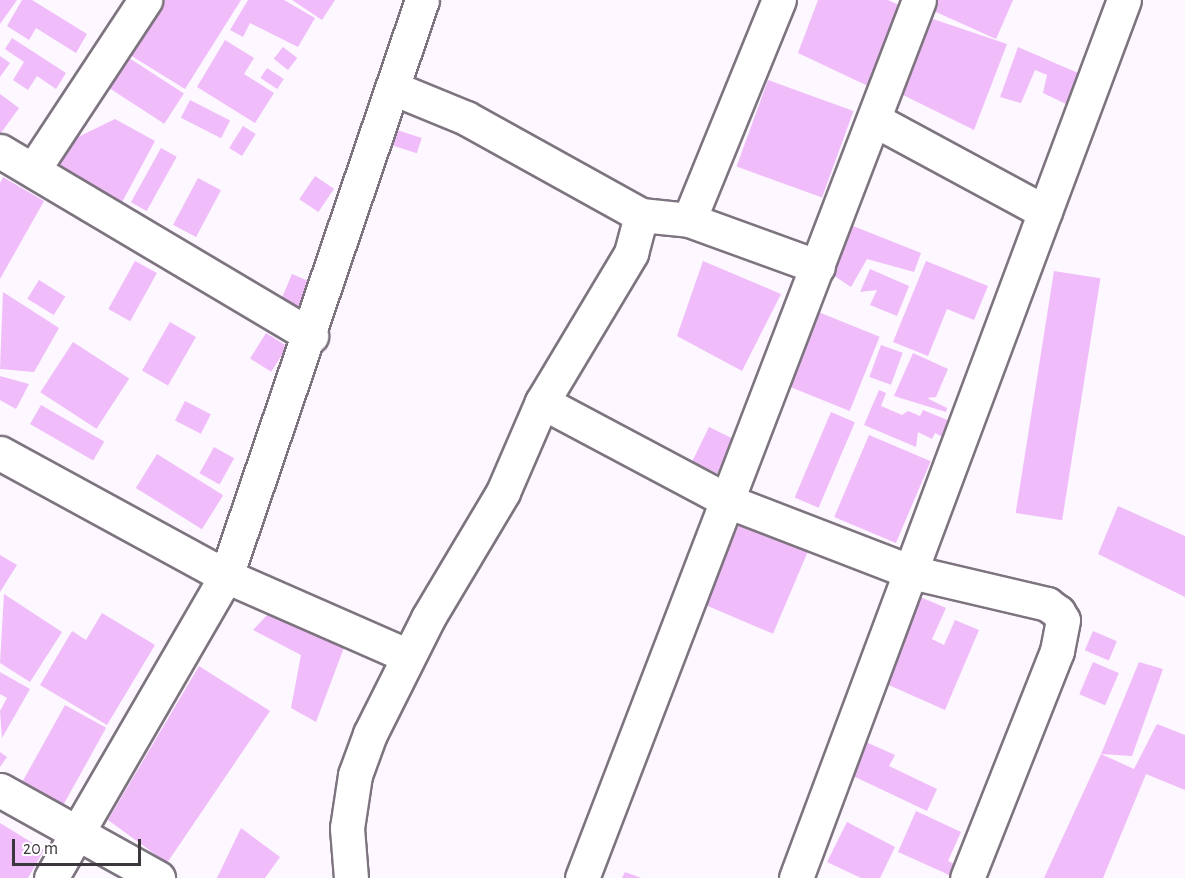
<!DOCTYPE html>
<html>
<head>
<meta charset="utf-8">
<style>
	body { margin:0 }
	#map { position:relative; width:1185px; height:878px; overflow:hidden; background:#fdf7ff; font-family:"Alegreya Sans",sans-serif }
	div>[style] { position:absolute }
	[style*='--x'] { left:calc(var(--x)*1px); top:calc(var(--y)*1px); width:calc(var(--w)*1px); rotate:calc(var(--a)*1deg) }
	.building>* { inset:0; background:#f0bdfa; transform-origin:0 0 }
	.roads { filter:drop-shadow(2px 0 #7d747f) drop-shadow(-2px 0 #7d747f) drop-shadow(0 2px #7d747f) drop-shadow(0 -2px #7d747f) }
	.minor>* { height:33px; margin:-16.5px; padding:0 16.5px; transform-origin:16.5px; border-radius:16.5px; background:#fff }
	span { translate:-50% -50%; white-space:nowrap; text-align:center; line-height:1.15; -webkit-text-stroke:5px #fff; paint-order:stroke }
	.scale { position:absolute; left:12px; top:839px; width:129px; height:27px; box-sizing:border-box; border:3px solid #3b373c; border-top:0; padding-left:8px; font-size:18px; line-height:21px; white-space:nowrap; color:#3b373c; -webkit-text-stroke:4px #fff; paint-order:stroke }
</style>
</head>
<body>
<div id="map">
	<div class="building">
		<i style="clip-path:polygon(0 0,17px 0,0 24px)"></i>
		<i style="clip-path:polygon(22px 0,32px 0,87px 34px,76px 53px,36px 28px,29px 40px,7px 26px)"></i>
		<i style="clip-path:polygon(163px 0,241px 0,185px 89px,130px 55px)"></i>
		<i style="clip-path:polygon(248px 0,284px 0,315px 18px,298px 47px,250px 23px,243px 37px,230px 30px)"></i>
		<i style="clip-path:polygon(292px 0,335px 0,322px 20px)"></i>
		<i style="clip-path:polygon(818px 0,888px 0,905px 8px,870px 87px,798px 53px)"></i>
		<i style="clip-path:polygon(931px 0,1013px 0,996px 39px,927px 8px)"></i>
		<i style="clip-path:polygon(933px 19px,1007px 44px,974px 130px,897px 92px)"></i>
		<i style="clip-path:polygon(12px 38px,66px 73px,56px 89px,37px 76px,28px 90px,13px 80px,24px 62px,5px 49px)"></i>
		<i style="clip-path:polygon(225px 40px,254px 58px,244px 74px,274px 93px,255px 123px,197px 87px)"></i>
		<i style="left:283px;top:47px;width:18px;height:15px;rotate:38deg"></i>
		<i style="clip-path:polygon(1018px 47px,1078px 73px,1066px 104px,1043px 93px,1047px 75px,1035px 70px,1021px 103px,1000px 97px)"></i>
		<i style="clip-path:polygon(0 56px,10px 63px,0 77px)"></i>
		<i style="left:126px;top:56px;width:69px;height:36px;rotate:33deg"></i>
		<i style="left:267px;top:68px;width:20px;height:12px;rotate:33deg"></i>
		<i style="left:768px;top:80px;width:91px;height:92px;rotate:20deg"></i>
		<i style="clip-path:polygon(0 94px,19px 108px,1px 133px,0 132px)"></i>
		<i style="left:190px;top:100px;width:45px;height:20px;rotate:27deg"></i>
		<i style="clip-path:polygon(115px 119px,155px 141px,121px 204px,58px 169px,74px 139px)"></i>
		<i style="left:243px;top:126px;width:15px;height:26px;rotate:32deg"></i>
		<i style="left:397px;top:130px;width:26px;height:16px;rotate:18deg"></i>
		<i style="left:161px;top:148px;width:18px;height:62px;rotate:29deg"></i>
		<i style="left:315px;top:176px;width:23px;height:28px;rotate:34deg"></i>
		<i style="clip-path:polygon(3px 177px,44px 201px,0 279px,0 183px)"></i>
		<i style="left:198px;top:178px;width:26px;height:53px;rotate:28deg"></i>
		<i style="clip-path:polygon(848px 224px,921px 253px,914px 272px,867px 259px,851px 287px,830px 273px)"></i>
		<i style="left:135px;top:261px;width:25px;height:55px;rotate:29deg"></i>
		<i style="clip-path:polygon(703px 261px,781px 294px,742px 371px,677px 336px)"></i>
		<i style="clip-path:polygon(926px 261px,988px 286px,974px 320px,947px 309px,928px 356px,893px 342px)"></i>
		<i style="clip-path:polygon(870px 269px,909px 286px,897px 316px,870px 305px,877px 290px,860px 292px)"></i>
		<i style="left:1054px;top:271px;width:47px;height:245px;rotate:9deg"></i>
		<i style="left:292px;top:274px;width:28px;height:32px;rotate:23deg"></i>
		<i style="left:39px;top:280px;width:31px;height:22px;rotate:32deg"></i>
		<i style="clip-path:polygon(3px 292px,59px 328px,34px 372px,0 369px)"></i>
		<i style="left:811px;top:309px;width:74px;height:80px;rotate:22deg"></i>
		<i style="left:170px;top:322px;width:30px;height:56px;rotate:30deg"></i>
		<i style="left:266px;top:333px;width:25px;height:30px;rotate:32deg"></i>
		<i style="left:73px;top:342px;width:67px;height:60px;rotate:33deg"></i>
		<i style="left:881px;top:345px;width:23px;height:34px;rotate:20deg"></i>
		<i style="clip-path:polygon(913px 353px,948px 369px,936px 397px,927px 398px,947px 408px,946px 412px,894px 396px)"></i>
		<i style="clip-path:polygon(0 376px,29px 384px,16px 409px,0 400px)"></i>
		<i style="clip-path:polygon(879px 390px,886px 393px,881px 406px,902px 415px,908px 411px,920px 416px,923px 410px,950px 421px,943px 437px,935px 433px,932px 439px,918px 432px,916px 447px,864px 425px)"></i>
		<i style="left:185px;top:401px;width:29px;height:22px;rotate:27deg"></i>
		<i style="left:41px;top:405px;width:73px;height:22px;rotate:30deg"></i>
		<i style="left:831px;top:412px;width:26px;height:93px;rotate:23deg"></i>
		<i style="left:709px;top:427px;width:28px;height:38px;rotate:26deg"></i>
		<i style="left:869px;top:435px;width:67px;height:89px;rotate:23deg"></i>
		<i style="left:214px;top:447px;width:23px;height:30px;rotate:29deg"></i>
		<i style="left:157px;top:454px;width:78px;height:40px;rotate:32deg"></i>
		<i style="clip-path:polygon(1118px 506px,1185px 536px,1185px 597px,1098px 554px)"></i>
		<i style="left:740px;top:522px;width:74px;height:90px;rotate:23deg"></i>
		<i style="clip-path:polygon(0 555px,17px 565px,0 592px)"></i>
		<i style="clip-path:polygon(4px 594px,62px 632px,30px 682px,0 663px)"></i>
		<i style="clip-path:polygon(918px 596px,946px 608px,932px 639px,944px 645px,955px 620px,979px 630px,945px 710px,882px 682px)"></i>
		<i style="clip-path:polygon(102px 613px,155px 645px,107px 725px,40px 685px,72px 631px,86px 640px)"></i>
		<i style="clip-path:polygon(269px 613px,345px 645px,316px 722px,291px 708px,301px 655px,253px 630px)"></i>
		<i style="left:1093px;top:631px;width:26px;height:21px;rotate:23deg"></i>
		<i style="left:1093px;top:662px;width:28px;height:35px;rotate:23deg"></i>
		<i style="clip-path:polygon(1139px 662px,1163px 669px,1132px 756px,1101px 754px)"></i>
		<i style="clip-path:polygon(199px 666px,270px 711px,167px 863px,108px 820px)"></i>
		<i style="clip-path:polygon(0 672px,30px 689px,2px 738px,0 711px,7px 698px,0 694px)"></i>
		<i style="left:65px;top:705px;width:47px;height:95px;rotate:29deg"></i>
		<i style="clip-path:polygon(1157px 724px,1185px 735px,1185px 790px,1146px 774px,1103px 878px,1044px 878px,1101px 754px,1134px 769px)"></i>
		<i style="clip-path:polygon(866px 742px,895px 755px,889px 766px,937px 789px,927px 811px,851px 775px)"></i>
		<i style="clip-path:polygon(0 752px,7px 757px,0 767px)"></i>
		<i style="clip-path:polygon(916px 811px,961px 832px,948px 861px,961px 867px,956px 878px,898px 852px)"></i>
		<i style="clip-path:polygon(847px 822px,895px 847px,880px 878px,861px 878px,827px 862px)"></i>
		<i style="clip-path:polygon(0 823px,44px 850px,28px 878px,0 878px)"></i>
		<i style="clip-path:polygon(241px 828px,280px 857px,265px 878px,217px 878px)"></i>
		<i style="clip-path:polygon(625px 872px,641px 878px,622px 878px)"></i>
	</div>
	<div class="roads">
		<div class="minor">
			<i style="--x:393;--y:88;--w:79;--a:22.3"></i>
			<i style="--x:466;--y:118;--w:200;--a:29"></i>
			<i style="--x:641;--y:215;--w:48;--a:5.9"></i>
			<i style="--x:689;--y:220;--w:238;--a:-67.8"></i>
			<i style="--x:875;--y:120;--w:193;--a:28.4"></i>
			<i style="--x:0;--y:151;--w:362;--a:30.7"></i>
			<i style="--x:33;--y:170;--w:204;--a:-56.6"></i>
			<i style="--x:689;--y:220;--w:137;--a:20"></i>
			<i style="--x:542;--y:402;--w:213;--a:28"></i>
			<i style="--x:730;--y:502;--w:194;--a:21.1"></i>
			<i style="--x:911;--y:572;--w:140;--a:13.2"></i>
			<i style="--x:1047;--y:604;--w:14;--a:36"></i>
			<i style="--x:1058;--y:612;--w:9;--a:58"></i>
			<i style="--x:1063;--y:620;--w:32;--a:101"></i>
			<i style="--x:1057;--y:651;--w:244;--a:111.6"></i>
			<i style="--x:0;--y:453;--w:257;--a:28.6"></i>
			<i style="--x:226;--y:576;--w:199;--a:23.7"></i>
			<i style="--x:0;--y:790;--w:181;--a:29.1"></i>
			<i style="--x:51;--y:878;--w:349;--a:-59.9"></i>
			<i style="--x:226;--y:576;--w:608;--a:-71.21"></i>
			<i style="--x:351;--y:878;--w:50;--a:-94.6"></i>
			<i style="--x:347;--y:828;--w:54;--a:-81.4"></i>
			<i style="--x:355;--y:775;--w:44;--a:-69.9"></i>
			<i style="--x:370;--y:734;--w:130;--a:-63.4"></i>
			<i style="--x:428;--y:618;--w:147;--a:-59.2"></i>
			<i style="--x:503;--y:492;--w:98;--a:-66.6"></i>
			<i style="--x:542;--y:402;--w:174;--a:-59.1"></i>
			<i style="--x:631;--y:253;--w:39;--a:-75"></i>
			<i style="--x:582;--y:878;--w:940;--a:-69"></i>
			<i style="--x:796;--y:878;--w:937;--a:-69.52"></i>
		</div>
	</div>
	<div class="scale">20 m</div>
</div>
</body>
</html>
